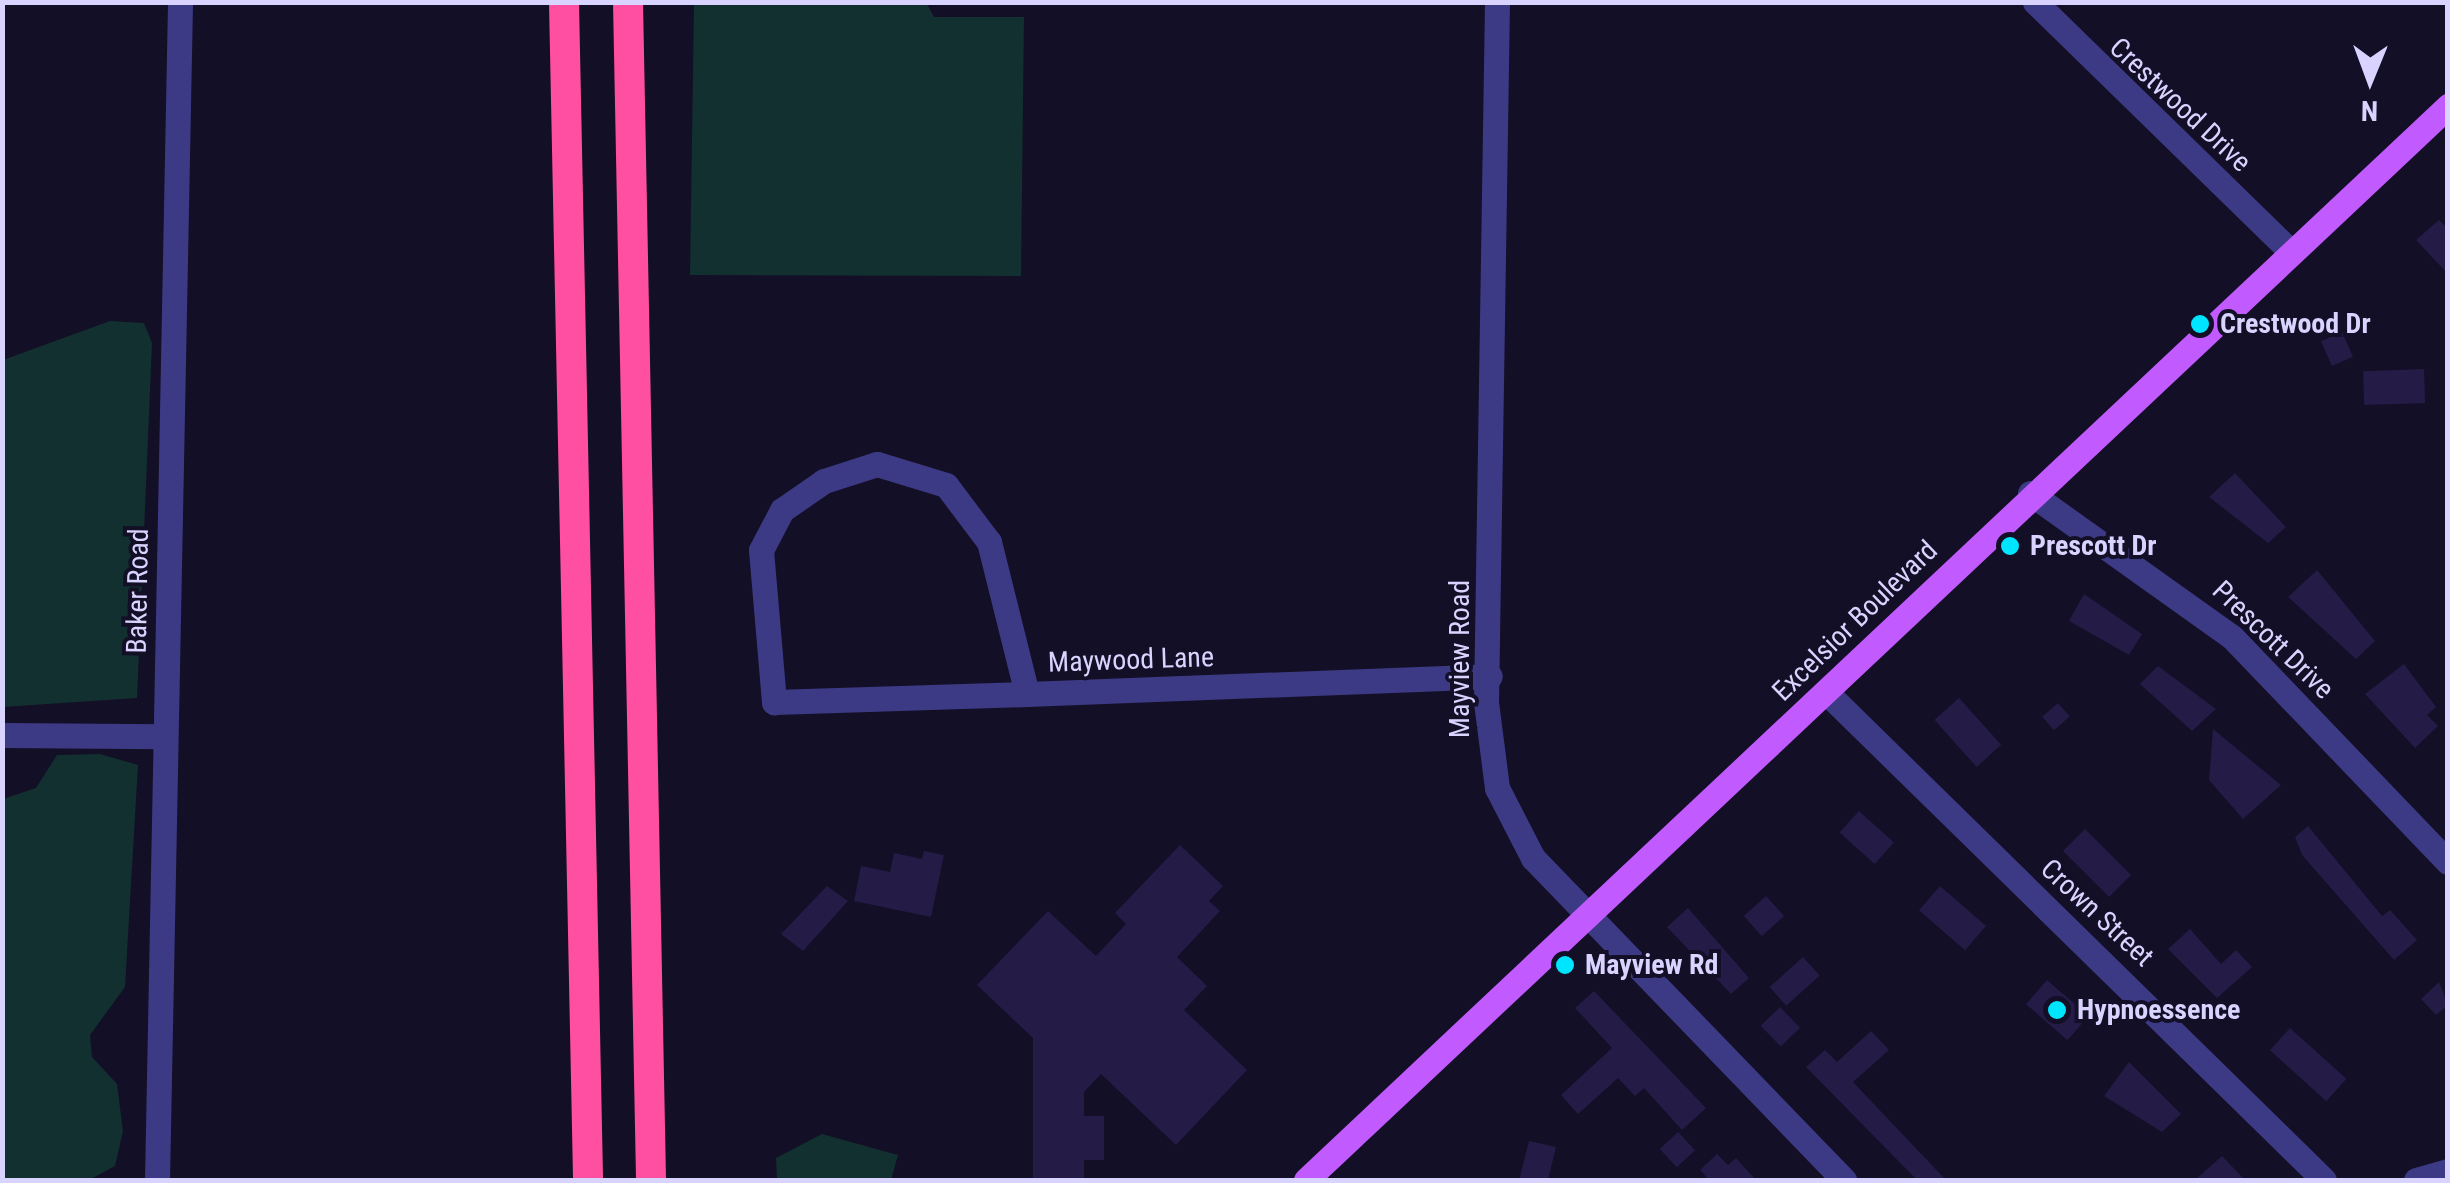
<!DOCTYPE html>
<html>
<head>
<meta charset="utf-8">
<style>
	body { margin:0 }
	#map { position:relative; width:2450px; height:1183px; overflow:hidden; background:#130f26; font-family:"Roboto Condensed",sans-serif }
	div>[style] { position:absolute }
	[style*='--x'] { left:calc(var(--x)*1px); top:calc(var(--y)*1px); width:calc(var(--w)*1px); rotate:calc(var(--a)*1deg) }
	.green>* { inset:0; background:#12302f }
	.building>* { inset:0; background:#241b47; transform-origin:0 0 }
	.minor>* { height:25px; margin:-12.5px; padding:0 12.5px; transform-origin:12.5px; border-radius:12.5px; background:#3d3a85 }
	.major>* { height:25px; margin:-12.5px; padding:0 12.5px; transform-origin:12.5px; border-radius:12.5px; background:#c25bff }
	.highway>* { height:30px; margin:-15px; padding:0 15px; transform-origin:15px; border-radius:15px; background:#ff4fa3 }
	.dots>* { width:28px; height:28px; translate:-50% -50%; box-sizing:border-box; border:5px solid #130f26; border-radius:50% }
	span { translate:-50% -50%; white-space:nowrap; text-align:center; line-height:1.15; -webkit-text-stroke:8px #130f26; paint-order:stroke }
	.street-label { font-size:28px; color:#d9d4ff }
	.poi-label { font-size:28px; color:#d9d4ff; font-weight:700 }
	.left { translate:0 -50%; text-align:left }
	.frame { position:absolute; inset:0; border:5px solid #d9d4ff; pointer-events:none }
	.north { position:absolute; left:2320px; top:30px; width:100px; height:100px; -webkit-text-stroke:8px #130f26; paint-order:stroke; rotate:181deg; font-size:28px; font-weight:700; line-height:40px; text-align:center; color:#d9d4ff }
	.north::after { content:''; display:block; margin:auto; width:35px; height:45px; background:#d9d4ff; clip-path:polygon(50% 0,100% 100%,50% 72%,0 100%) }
</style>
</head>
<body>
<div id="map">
	<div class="green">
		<i style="clip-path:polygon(926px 2px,934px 17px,1024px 17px,1021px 276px,690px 275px,694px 3px)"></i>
		<i style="clip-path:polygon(110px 321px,144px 323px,152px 343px,137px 698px,3px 707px,3px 360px)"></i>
		<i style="clip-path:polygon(100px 754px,138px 765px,125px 987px,90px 1035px,92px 1057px,117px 1084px,123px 1131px,115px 1166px,89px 1180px,3px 1180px,3px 799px,36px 788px,57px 755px)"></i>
		<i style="clip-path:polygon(822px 1134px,898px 1155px,891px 1180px,777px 1180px,776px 1158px)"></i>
	</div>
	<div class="building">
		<i style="clip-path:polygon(2439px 220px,2448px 229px,2448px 274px,2416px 240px)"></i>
		<i style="left:2342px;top:332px;width:27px;height:23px;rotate:66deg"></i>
		<i style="left:2424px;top:369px;width:34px;height:61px;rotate:88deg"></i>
		<i style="clip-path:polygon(2235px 473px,2286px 527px,2268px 543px,2209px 497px)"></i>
		<i style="clip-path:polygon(2317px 570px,2375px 641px,2356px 659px,2288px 597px)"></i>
		<i style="clip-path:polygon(2084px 594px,2142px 634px,2129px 655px,2069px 621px)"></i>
		<i style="clip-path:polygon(2404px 664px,2436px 707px,2427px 715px,2438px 726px,2415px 748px,2365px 694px)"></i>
		<i style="clip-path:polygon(2158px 666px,2216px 709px,2192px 731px,2140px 684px)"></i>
		<i style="left:1959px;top:698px;width:63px;height:33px;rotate:48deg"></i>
		<i style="left:2058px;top:703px;width:18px;height:21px;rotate:49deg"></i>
		<i style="clip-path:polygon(2213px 729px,2281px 785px,2243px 819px,2209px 780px)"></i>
		<i style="left:1859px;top:811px;width:47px;height:29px;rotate:42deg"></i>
		<i style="clip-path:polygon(2308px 826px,2382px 916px,2390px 910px,2417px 940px,2394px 960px,2302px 855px,2295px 837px)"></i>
		<i style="left:2085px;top:829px;width:65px;height:31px;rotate:45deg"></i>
		<i style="clip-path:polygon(1180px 845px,1223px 886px,1209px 901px,1220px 911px,1177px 957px,1207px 986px,1184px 1010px,1247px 1070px,1176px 1145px,1101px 1074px,1084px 1092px,1084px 1116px,1104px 1116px,1104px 1160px,1084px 1160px,1084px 1180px,1033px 1180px,1033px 1038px,977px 985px,1048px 911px,1096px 956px,1126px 924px,1115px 913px)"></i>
		<i style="clip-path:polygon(924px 851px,944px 855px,931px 917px,854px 901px,861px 866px,890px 872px,894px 853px,922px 859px)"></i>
		<i style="clip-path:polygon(827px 886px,848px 901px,803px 951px,781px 934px)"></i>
		<i style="left:1940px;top:886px;width:61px;height:32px;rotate:41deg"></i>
		<i style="left:1766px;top:896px;width:27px;height:30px;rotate:48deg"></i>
		<i style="clip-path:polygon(1688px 908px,1749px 978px,1731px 994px,1667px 927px)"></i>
		<i style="clip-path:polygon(2190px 929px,2221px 964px,2236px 950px,2252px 967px,2217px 998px,2168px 949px)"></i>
		<i style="left:1803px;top:957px;width:25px;height:45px;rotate:48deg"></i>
		<i style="left:2047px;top:980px;width:55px;height:32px;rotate:41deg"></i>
		<i style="clip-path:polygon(2439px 982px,2448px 1005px,2436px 1015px,2421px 999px)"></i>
		<i style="clip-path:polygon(1594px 991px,1706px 1108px,1682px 1130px,1644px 1088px,1635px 1096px,1618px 1078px,1578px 1114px,1561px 1095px,1612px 1048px,1575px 1008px)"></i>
		<i style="left:1780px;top:1007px;width:29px;height:27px;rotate:46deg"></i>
		<i style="left:2290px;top:1028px;width:76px;height:30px;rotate:42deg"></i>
		<i style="clip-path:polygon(1871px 1031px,1889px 1050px,1853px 1082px,1946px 1180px,1917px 1180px,1806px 1067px,1825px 1050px,1837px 1062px)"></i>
		<i style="clip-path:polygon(2129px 1062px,2181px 1114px,2162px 1132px,2104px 1096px)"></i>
		<i style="left:1678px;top:1132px;width:25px;height:25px;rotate:47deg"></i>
		<i style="clip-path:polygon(1529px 1141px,1556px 1147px,1548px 1180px,1519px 1180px)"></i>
		<i style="clip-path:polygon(1717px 1154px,1728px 1165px,1736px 1158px,1756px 1180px,1709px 1180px,1700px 1170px)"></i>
		<i style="clip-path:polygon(2222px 1156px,2245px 1180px,2195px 1180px)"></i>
	</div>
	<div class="minor">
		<i style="--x:1497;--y:2;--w:700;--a:90.9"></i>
		<i style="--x:1486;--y:702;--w:87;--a:82.7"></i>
		<i style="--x:1497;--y:788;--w:79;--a:62.8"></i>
		<i style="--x:1533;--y:858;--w:448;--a:46"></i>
		<i style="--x:2035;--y:2;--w:354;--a:44.3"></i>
		<i style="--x:2030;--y:493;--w:248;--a:35.5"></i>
		<i style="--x:2232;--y:637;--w:312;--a:46.2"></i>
		<i style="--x:1826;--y:692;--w:697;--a:44.42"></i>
		<i style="--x:1027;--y:694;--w:157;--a:-104"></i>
		<i style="--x:989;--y:542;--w:71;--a:-127"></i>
		<i style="--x:946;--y:485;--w:72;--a:-163.1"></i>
		<i style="--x:877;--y:464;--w:56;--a:162.2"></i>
		<i style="--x:824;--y:481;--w:51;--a:145.4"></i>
		<i style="--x:782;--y:510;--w:45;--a:117.7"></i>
		<i style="--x:761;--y:550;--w:153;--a:85.1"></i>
		<i style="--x:774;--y:702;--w:253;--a:-1.8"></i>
		<i style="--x:1027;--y:694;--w:463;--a:-2.2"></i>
		<i style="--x:2;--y:735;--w:162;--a:0.4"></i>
		<i style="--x:157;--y:1180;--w:1178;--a:-88.88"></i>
		<i style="--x:2416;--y:1180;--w:33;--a:-16"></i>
	</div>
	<div class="major">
		<i style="--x:1306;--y:1180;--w:1568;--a:-43.24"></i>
	</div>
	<div class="highway">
		<i style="--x:564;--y:2;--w:1178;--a:88.83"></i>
		<i style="--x:628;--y:2;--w:1178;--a:88.88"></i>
	</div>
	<div class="dots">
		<i style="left:2200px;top:324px;background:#00e5ff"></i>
		<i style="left:2010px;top:546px;background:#00e5ff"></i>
		<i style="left:1565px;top:965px;background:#00e5ff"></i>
		<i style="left:2057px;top:1010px;background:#00e5ff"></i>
	</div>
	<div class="street-label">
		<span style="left:2180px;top:105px;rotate:43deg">Crestwood Drive</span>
		<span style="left:138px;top:591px;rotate:-89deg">Baker Road</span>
		<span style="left:1855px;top:621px;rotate:-44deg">Excelsior Boulevard</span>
		<span style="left:2273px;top:640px;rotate:44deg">Prescott Drive</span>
		<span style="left:1460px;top:659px;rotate:-90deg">Mayview Road</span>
		<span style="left:1131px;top:660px;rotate:-2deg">Maywood Lane</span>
		<span style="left:2097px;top:913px;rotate:43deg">Crown Street</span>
	</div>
	<div class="poi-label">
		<span class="left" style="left:2220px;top:324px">Crestwood Dr</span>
		<span class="left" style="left:2030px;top:546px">Prescott Dr</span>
		<span class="left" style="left:1585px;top:965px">Mayview Rd</span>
		<span class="left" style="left:2077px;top:1010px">Hypnoessence</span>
	</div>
	<div class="frame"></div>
	<div class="north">N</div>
</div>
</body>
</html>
